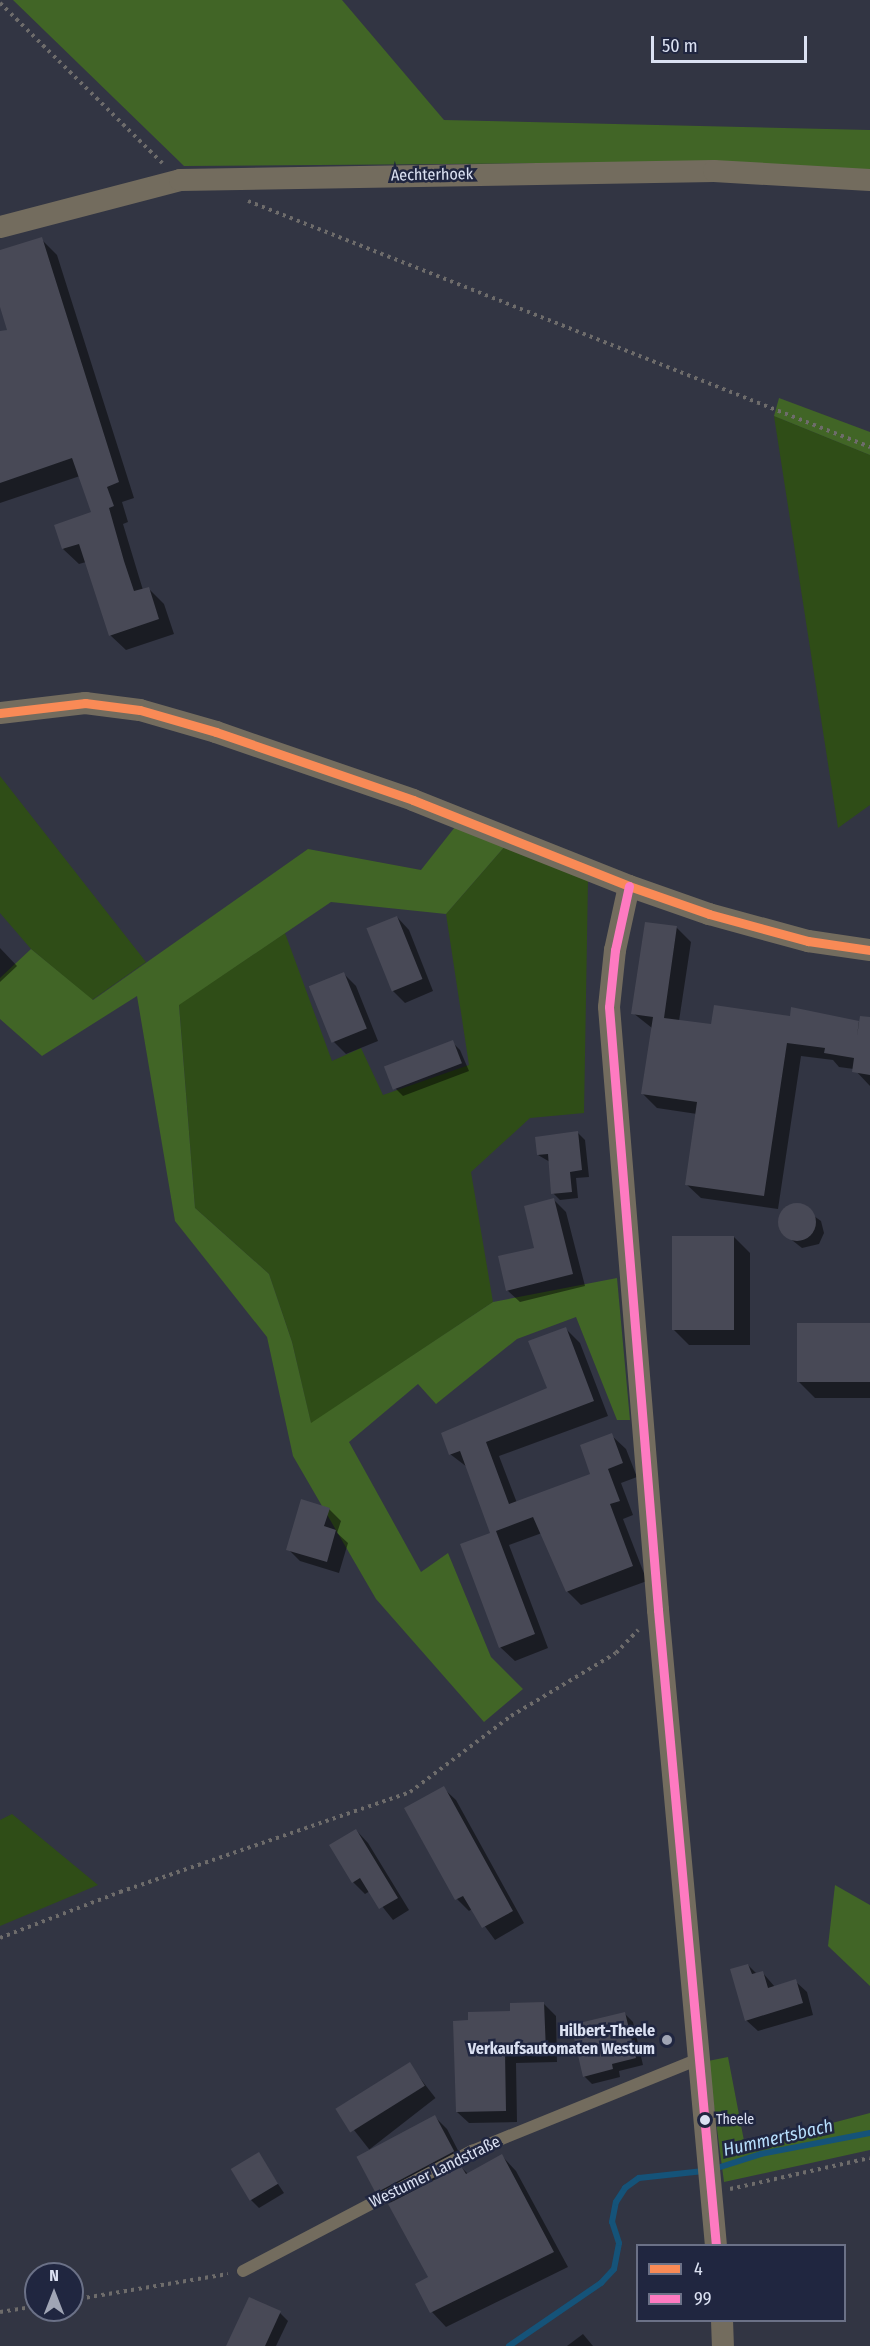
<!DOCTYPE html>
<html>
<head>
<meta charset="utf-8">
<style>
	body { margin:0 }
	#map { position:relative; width:870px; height:2346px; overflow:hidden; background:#323543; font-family:"Fira Sans Condensed",sans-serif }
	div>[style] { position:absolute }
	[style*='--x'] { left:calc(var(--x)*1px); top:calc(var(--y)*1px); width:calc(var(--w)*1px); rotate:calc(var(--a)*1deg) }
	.green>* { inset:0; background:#2f4d17 }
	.forest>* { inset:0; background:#416526 }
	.shadow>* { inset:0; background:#0007; transform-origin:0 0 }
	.stream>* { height:6px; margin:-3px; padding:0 3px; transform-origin:3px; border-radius:3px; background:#155379 }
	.building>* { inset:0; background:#484956; transform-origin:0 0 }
	.round { border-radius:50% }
	.path>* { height:4px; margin-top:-2px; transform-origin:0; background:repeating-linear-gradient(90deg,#6e6c6b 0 3px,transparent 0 7.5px) }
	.lane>* { height:12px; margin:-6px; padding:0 6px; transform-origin:6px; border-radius:6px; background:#736c5e }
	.street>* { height:22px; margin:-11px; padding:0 11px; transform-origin:11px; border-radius:11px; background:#736c5e }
	.bus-1>* { height:9px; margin:-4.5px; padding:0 4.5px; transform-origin:4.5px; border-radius:4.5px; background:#f98a56 }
	.bus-2>* { height:9px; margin:-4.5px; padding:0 4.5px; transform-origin:4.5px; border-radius:4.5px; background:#fe7ac1 }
	.dots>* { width:16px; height:16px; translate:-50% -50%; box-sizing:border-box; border:3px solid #202640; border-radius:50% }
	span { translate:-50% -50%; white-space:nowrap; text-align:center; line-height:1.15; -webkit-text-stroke:5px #202640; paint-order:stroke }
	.bus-label { font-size:14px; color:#dbe1f2 }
	.left { translate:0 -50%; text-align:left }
	.street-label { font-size:16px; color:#dbe1f2 }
	.poi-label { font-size:16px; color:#dbe1f2; font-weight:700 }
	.right { translate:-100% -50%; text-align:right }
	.water-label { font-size:18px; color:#b7defb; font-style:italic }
	.legend { position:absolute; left:636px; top:2244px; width:210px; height:78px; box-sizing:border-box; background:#202640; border:2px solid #6b7187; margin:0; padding:8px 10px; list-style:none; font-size:18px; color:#dbe1f2 }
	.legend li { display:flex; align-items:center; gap:12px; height:30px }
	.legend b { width:30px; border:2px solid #6b7187 }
	.north { position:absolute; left:24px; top:2262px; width:60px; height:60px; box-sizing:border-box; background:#202640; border:2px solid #6b7187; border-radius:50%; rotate:0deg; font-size:16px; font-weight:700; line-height:24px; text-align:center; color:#dbe1f2 }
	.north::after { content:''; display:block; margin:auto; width:21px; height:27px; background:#a0a5b5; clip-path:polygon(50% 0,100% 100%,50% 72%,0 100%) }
	.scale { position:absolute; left:651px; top:36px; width:156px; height:27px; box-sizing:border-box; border:3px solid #dbe1f2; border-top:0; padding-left:8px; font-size:18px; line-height:21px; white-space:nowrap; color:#dbe1f2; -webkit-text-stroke:4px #202640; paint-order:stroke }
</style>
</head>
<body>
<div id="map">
	<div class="green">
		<i style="clip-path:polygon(774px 416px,870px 455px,870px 805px,838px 828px)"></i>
		<i style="clip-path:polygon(0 776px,146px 962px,92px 1000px,31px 949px,0 913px)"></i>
		<i style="clip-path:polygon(506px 845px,588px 880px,584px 1113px,530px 1118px,471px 1172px,493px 1302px,311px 1424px,292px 1342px,269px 1274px,195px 1208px,179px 1004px,285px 933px,332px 1061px,361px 1048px,383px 1095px,469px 1065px,446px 914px)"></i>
		<i style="clip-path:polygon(12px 1814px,98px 1885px,0 1926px,0 1820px)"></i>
	</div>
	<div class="forest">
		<i style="clip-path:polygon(13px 0,342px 0,444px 120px,870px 130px,870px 171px,713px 162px,184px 166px)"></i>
		<i style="clip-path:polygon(779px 398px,870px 432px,870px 455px,774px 416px)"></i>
		<i style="clip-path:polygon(455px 827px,506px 845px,446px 914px,331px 902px,179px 1005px,195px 1208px,269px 1274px,292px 1342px,311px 1423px,493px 1302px,617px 1278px,630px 1420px,617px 1420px,576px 1317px,517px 1339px,436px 1404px,418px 1384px,349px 1442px,421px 1572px,448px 1553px,491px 1657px,523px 1689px,484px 1722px,376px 1599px,293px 1456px,267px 1337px,175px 1221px,137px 996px,42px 1056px,0 1019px,0 978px,31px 949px,93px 1000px,308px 849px,421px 870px)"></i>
		<i style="clip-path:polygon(835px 1885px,870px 1905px,870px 1986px,828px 1946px)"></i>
		<i style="clip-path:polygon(728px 2057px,745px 2146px,870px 2113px,870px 2150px,724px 2182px,708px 2061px)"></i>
	</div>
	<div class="shadow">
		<i style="clip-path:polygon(41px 239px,57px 255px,134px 498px,122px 502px,128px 522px,123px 524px,139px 577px,143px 590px,148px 588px,164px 604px,174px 634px,126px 650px,110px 635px,86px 562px,79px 564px,63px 549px,93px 513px,80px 476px,0 503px,0 337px,15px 332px,0 302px,0 252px)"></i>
		<i style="clip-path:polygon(397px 917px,409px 930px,433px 991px,405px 1003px,393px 991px)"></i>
		<i style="clip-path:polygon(676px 927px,691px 942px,679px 1021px,712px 1026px,791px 1018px,859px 1022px,870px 1033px,870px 1086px,854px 1069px,839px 1067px,833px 1060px,801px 1056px,778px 1209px,701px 1198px,686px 1184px,697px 1114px,657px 1108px,643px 1094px,652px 1028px,633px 1013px)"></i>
		<i style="clip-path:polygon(0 948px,17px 966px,0 982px)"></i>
		<i style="clip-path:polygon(344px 974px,356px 986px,378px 1041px,346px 1054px,334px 1042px)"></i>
		<i style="clip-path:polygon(452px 1042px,460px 1050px,469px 1071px,403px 1096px,395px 1088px)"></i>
		<i style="clip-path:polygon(578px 1133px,585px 1140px,589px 1177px,576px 1178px,578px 1198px,560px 1200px,553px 1193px,550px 1162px,538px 1155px)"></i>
		<i style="clip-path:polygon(554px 1200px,566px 1212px,585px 1286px,520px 1302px,507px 1290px,536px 1249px)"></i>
		<i style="clip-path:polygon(797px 1204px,821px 1221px,824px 1233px,819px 1244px,802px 1248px,783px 1233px,779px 1223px,784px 1209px)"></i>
		<i style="clip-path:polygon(734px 1237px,750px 1253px,750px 1345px,689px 1345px,673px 1329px)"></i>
		<i style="clip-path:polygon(870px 1325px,870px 1398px,815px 1398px,799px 1382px)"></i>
		<i style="clip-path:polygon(566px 1329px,580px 1343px,608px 1416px,499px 1456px,517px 1503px,592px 1475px,611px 1435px,626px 1449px,637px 1477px,621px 1483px,633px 1515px,623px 1519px,647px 1581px,581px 1605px,567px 1591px,542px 1533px,509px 1545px,548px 1648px,515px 1661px,500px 1647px,492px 1534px,467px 1467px,450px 1454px,549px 1389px)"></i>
		<i style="clip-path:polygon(329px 1509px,341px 1521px,337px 1533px,348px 1543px,339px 1573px,300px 1561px,288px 1549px)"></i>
		<i style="clip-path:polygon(443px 1788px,456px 1800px,524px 1923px,495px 1940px,472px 1909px,469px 1911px,457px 1899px)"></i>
		<i style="clip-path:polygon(356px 1830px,368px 1843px,409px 1910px,393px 1920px,370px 1891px,365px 1894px,353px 1882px)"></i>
		<i style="clip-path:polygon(748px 1965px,757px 1974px,762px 1972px,775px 1987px,795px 1981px,807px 1992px,813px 2015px,758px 2031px,746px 2020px)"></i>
		<i style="clip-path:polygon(544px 2004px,556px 2016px,557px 2062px,516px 2063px,517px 2122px,469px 2123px,457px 2112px,469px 2022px)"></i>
		<i style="clip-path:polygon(625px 2014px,633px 2022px,643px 2065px,619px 2071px,620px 2077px,592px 2084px,584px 2076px)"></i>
		<i style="left:409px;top:2064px;width:43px;height:84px;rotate:52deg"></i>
		<i style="clip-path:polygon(435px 2117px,447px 2129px,465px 2164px,460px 2166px,468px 2174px,502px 2156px,516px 2171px,568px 2267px,446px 2327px,432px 2312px,417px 2284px,430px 2278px,401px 2199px,388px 2203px,376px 2190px)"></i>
		<i style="clip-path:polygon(258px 2154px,284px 2193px,259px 2208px,251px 2200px)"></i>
		<i style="clip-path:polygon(280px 2313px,288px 2321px,276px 2346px,234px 2346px)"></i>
		<i style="clip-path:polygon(583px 2334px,593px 2346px,567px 2346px)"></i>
	</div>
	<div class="stream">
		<i style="--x:714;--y:2169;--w:49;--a:-17.7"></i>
		<i style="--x:761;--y:2154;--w:111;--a:-10.9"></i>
		<i style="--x:509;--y:2346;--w:112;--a:-34.4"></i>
		<i style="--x:601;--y:2283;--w:19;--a:-47"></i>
		<i style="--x:614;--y:2269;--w:26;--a:-79"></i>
		<i style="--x:619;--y:2243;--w:22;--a:-108"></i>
		<i style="--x:612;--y:2222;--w:20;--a:-79"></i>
		<i style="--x:616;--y:2202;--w:17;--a:-57"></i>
		<i style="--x:625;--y:2188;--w:17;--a:-36"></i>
		<i style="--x:639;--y:2178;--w:65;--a:-6.1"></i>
	</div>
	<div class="building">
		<i style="clip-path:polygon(42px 237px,119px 482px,107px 487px,114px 506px,109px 508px,124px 561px,134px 591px,149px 587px,159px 619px,109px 636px,79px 544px,62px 549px,54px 525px,91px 512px,72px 458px,0 483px,0 331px,7px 330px,0 307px,0 250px)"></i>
		<i style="left:397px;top:916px;width:68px;height:33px;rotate:68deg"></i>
		<i style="clip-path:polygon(645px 922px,677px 926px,664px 1018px,711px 1024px,714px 1005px,790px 1016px,791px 1007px,859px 1021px,857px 1036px,860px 1016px,870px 1017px,870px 1075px,852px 1072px,854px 1058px,824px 1053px,825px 1048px,787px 1043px,764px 1196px,685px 1185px,697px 1102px,641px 1094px,653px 1017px,631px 1014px)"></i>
		<i style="left:344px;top:972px;width:61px;height:38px;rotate:68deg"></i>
		<i style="left:453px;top:1040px;width:25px;height:74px;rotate:69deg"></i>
		<i style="clip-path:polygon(578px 1131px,582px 1170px,570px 1172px,572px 1192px,551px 1194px,548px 1154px,537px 1155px,535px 1137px)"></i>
		<i style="clip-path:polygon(554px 1198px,573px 1274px,506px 1291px,498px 1256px,534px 1248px,524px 1206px)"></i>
		<i class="round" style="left:778px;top:1203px;width:38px;height:38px"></i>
		<i style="left:672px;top:1236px;width:62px;height:94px"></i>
		<i style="left:797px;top:1323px;width:73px;height:59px"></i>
		<i style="clip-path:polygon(566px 1327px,594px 1401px,486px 1442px,509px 1504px,590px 1474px,580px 1445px,612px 1433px,623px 1463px,608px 1469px,620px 1501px,610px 1504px,633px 1566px,566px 1592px,533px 1517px,496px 1531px,535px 1634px,499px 1648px,460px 1544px,490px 1533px,460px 1451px,449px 1455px,441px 1433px,547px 1388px,528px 1341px)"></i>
		<i style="clip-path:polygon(301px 1499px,330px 1508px,324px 1526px,336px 1530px,327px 1562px,286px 1550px)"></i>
		<i style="clip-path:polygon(444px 1786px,513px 1911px,482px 1928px,463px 1896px,455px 1900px,404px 1808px)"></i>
		<i style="clip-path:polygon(356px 1829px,398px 1898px,379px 1909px,360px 1878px,352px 1883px,329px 1845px)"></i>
		<i style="clip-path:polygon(748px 1964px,752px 1974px,763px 1971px,768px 1988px,796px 1979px,803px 2003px,745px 2021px,730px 1969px)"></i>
		<i style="clip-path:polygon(544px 2002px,546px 2051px,505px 2052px,506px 2111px,456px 2112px,453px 2021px,468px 2020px,468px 2012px,510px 2011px,510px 2003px)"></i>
		<i style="clip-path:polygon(625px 2012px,636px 2058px,612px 2064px,613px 2069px,583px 2077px,571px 2025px)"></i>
		<i style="left:410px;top:2062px;width:28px;height:88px;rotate:58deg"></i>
		<i style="left:435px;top:2115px;width:41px;height:89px;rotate:62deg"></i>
		<i style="left:259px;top:2152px;width:37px;height:33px;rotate:59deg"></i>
		<i style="clip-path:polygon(502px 2154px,554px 2252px,430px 2313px,415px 2284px,428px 2277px,388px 2204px,461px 2166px,466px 2174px)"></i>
		<i style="clip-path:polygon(249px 2297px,281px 2311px,265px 2346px,226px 2346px)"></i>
	</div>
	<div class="path">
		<i style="--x:0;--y:3;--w:228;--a:44.6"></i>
		<i style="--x:248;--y:201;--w:669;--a:21.58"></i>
		<i style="--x:0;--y:1938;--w:129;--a:-21"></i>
		<i style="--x:120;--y:1892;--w:307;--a:-19"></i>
		<i style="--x:410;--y:1792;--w:126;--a:-37"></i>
		<i style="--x:511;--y:1716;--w:122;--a:-31"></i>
		<i style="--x:616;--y:1653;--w:32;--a:-46"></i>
		<i style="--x:730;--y:2189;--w:143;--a:-12.5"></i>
		<i style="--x:72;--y:2300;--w:158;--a:-9.5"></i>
		<i style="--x:0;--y:2312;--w:36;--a:-9"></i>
	</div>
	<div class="lane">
		<i style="--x:243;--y:2271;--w:259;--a:-27.7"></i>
		<i style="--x:472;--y:2151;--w:245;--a:-22.1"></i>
	</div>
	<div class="street">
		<i style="--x:0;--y:227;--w:186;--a:-14.6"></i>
		<i style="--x:180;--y:180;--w:534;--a:-0.97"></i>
		<i style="--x:714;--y:171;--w:156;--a:3.3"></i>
		<i style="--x:0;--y:713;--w:86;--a:-6.7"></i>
		<i style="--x:85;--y:703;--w:55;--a:7.3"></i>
		<i style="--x:140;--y:710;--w:79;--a:16.1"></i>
		<i style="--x:216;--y:732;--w:208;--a:19"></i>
		<i style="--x:413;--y:800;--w:232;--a:21.7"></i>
		<i style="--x:629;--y:886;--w:85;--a:19.3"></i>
		<i style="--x:709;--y:914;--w:103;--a:15.3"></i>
		<i style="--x:808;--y:941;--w:63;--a:8.3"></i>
		<i style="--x:629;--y:886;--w:66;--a:102.3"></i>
		<i style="--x:615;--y:950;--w:57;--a:96"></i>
		<i style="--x:609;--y:1007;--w:605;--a:85.35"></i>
		<i style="--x:658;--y:1610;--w:639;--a:84.79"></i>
		<i style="--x:722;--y:2320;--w:26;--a:88"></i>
	</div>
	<div class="bus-1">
		<i style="--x:0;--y:713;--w:86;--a:-6.7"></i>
		<i style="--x:85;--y:703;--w:55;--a:7.3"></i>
		<i style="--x:140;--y:710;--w:79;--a:16.1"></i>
		<i style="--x:216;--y:732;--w:208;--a:19"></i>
		<i style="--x:413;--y:800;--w:232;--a:21.7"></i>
		<i style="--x:629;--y:886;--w:85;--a:19.3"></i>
		<i style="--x:709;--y:914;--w:103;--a:15.3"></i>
		<i style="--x:808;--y:941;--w:63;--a:8.3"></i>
	</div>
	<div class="bus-2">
		<i style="--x:629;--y:886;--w:66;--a:102.3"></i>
		<i style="--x:615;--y:950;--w:57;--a:96"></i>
		<i style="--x:609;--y:1007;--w:605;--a:85.35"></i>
		<i style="--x:658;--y:1610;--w:639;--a:84.79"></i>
	</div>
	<div class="dots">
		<i style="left:667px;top:2040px;background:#a0a5b5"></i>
		<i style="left:705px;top:2120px;background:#dbe1f2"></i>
	</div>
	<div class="bus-label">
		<span class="left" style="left:716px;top:2120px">Theele</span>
	</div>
	<div class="street-label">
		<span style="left:432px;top:175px;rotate:-1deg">Aechterhoek</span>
		<span style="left:435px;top:2172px;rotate:-26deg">Westumer Landstraße</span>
	</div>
	<div class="poi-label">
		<span class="right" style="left:655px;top:2040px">Hilbert-Theele<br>Verkaufsautomaten Westum</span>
	</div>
	<div class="water-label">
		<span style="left:778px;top:2138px;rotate:-13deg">Hummertsbach</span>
	</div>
	<ul class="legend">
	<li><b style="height:8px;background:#f98a56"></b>4</li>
	<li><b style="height:8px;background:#fe7ac1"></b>99</li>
	</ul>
	<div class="north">N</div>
	<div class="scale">50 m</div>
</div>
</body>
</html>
